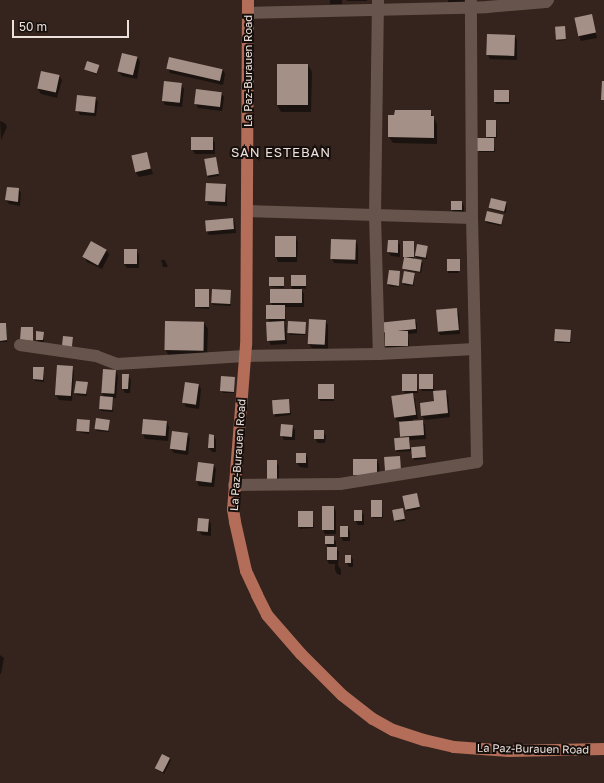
<!DOCTYPE html>
<html>
<head>
<meta charset="utf-8">
<style>
	body { margin:0 }
	#map { position:relative; width:604px; height:783px; overflow:hidden; background:#34241d; font-family:"Golos Text",sans-serif }
	div>[style] { position:absolute }
	[style*='--x'] { left:calc(var(--x)*1px); top:calc(var(--y)*1px); width:calc(var(--w)*1px); rotate:calc(var(--a)*1deg) }
	.shadow>* { inset:0; background:#0007; transform-origin:0 0 }
	.building>* { inset:0; background:#a49087; transform-origin:0 0 }
	.street>* { height:12px; margin:-6px; padding:0 6px; transform-origin:6px; border-radius:6px; background:#67554d }
	.secondary>* { height:12px; margin:-6px; padding:0 6px; transform-origin:6px; border-radius:6px; background:#67554d }
	.primary>* { height:12px; margin:-6px; padding:0 6px; transform-origin:6px; border-radius:6px; background:#b36d58 }
	span { translate:-50% -50%; white-space:nowrap; text-align:center; line-height:1.15; -webkit-text-stroke:4px #160f0c; paint-order:stroke }
	.street-label { font-size:11px; color:#ebe0db }
	.quarter-label { font-size:13px; color:#ebe0db; letter-spacing:1px }
	.scale { position:absolute; left:12px; top:20px; width:117px; height:18px; box-sizing:border-box; border:2px solid #ebe0db; border-top:0; padding-left:5px; font-size:12px; line-height:14px; white-space:nowrap; color:#ebe0db; -webkit-text-stroke:3px #160f0c; paint-order:stroke }
</style>
</head>
<body>
<div id="map">
	<div class="shadow">
		<i style="left:330px;top:0;width:12px;height:4px"></i>
		<i style="left:347px;top:0;width:20px;height:1px"></i>
		<i style="clip-path:polygon(448px 0,465px 0,465px 8px,448px 3px)"></i>
		<i style="clip-path:polygon(591px 15px,597px 38px,581px 41px,579px 36px)"></i>
		<i style="clip-path:polygon(564px 27px,566px 40px,557px 41px,556px 39px)"></i>
		<i style="clip-path:polygon(488px 35px,515px 36px,517px 40px,517px 60px,490px 59px,488px 55px)"></i>
		<i style="clip-path:polygon(138px 58px,140px 62px,137px 79px,122px 76px,119px 72px)"></i>
		<i style="clip-path:polygon(308px 65px,312px 72px,311px 112px,281px 112px,277px 105px)"></i>
		<i style="clip-path:polygon(98px 66px,97px 75px,86px 70px)"></i>
		<i style="clip-path:polygon(168px 69px,223px 70px,225px 74px,223px 85px,170px 73px)"></i>
		<i style="clip-path:polygon(59px 76px,62px 80px,57px 98px,41px 94px,38px 89px)"></i>
		<i style="clip-path:polygon(181px 84px,184px 89px,182px 107px,165px 105px,163px 101px)"></i>
		<i style="clip-path:polygon(509px 91px,510px 104px,496px 104px,495px 102px)"></i>
		<i style="clip-path:polygon(221px 93px,224px 97px,222px 111px,198px 108px,196px 104px)"></i>
		<i style="clip-path:polygon(95px 98px,98px 102px,96px 116px,80px 115px,77px 110px)"></i>
		<i style="clip-path:polygon(430px 111px,437px 124px,437px 144px,393px 143px,389px 137px)"></i>
		<i style="clip-path:polygon(0 121px,5px 123px,7px 127px,1px 140px)"></i>
		<i style="clip-path:polygon(496px 121px,497px 138px,493px 138px,495px 152px,479px 152px,478px 150px,488px 139px,487px 136px)"></i>
		<i style="clip-path:polygon(212px 138px,215px 143px,215px 154px,195px 154px,192px 149px)"></i>
		<i style="clip-path:polygon(146px 154px,153px 174px,139px 177px,136px 173px)"></i>
		<i style="left:216px;top:159px;width:17px;height:11px;rotate:80deg"></i>
		<i style="clip-path:polygon(225px 185px,227px 189px,227px 206px,209px 205px,207px 201px)"></i>
		<i style="clip-path:polygon(18px 189px,21px 193px,20px 206px,9px 204px,6px 200px)"></i>
		<i style="clip-path:polygon(462px 202px,464px 207px,464px 215px,455px 214px,452px 210px)"></i>
		<i style="clip-path:polygon(507px 203px,506px 213px,491px 209px,490px 208px)"></i>
		<i style="clip-path:polygon(503px 215px,502px 226px,487px 223px,486px 221px)"></i>
		<i style="clip-path:polygon(233px 219px,235px 223px,236px 233px,209px 235px,206px 230px)"></i>
		<i style="clip-path:polygon(276px 237px,295px 237px,298px 242px,297px 262px,278px 262px,276px 257px)"></i>
		<i style="clip-path:polygon(356px 241px,358px 246px,358px 264px,334px 263px,332px 259px)"></i>
		<i style="clip-path:polygon(397px 241px,400px 245px,400px 257px,391px 256px,388px 252px)"></i>
		<i style="clip-path:polygon(413px 242px,414px 260px,423px 263px,421px 273px,405px 270px,403px 268px,403px 257px)"></i>
		<i style="clip-path:polygon(427px 247px,427px 259px,417px 258px,416px 256px)"></i>
		<i style="clip-path:polygon(136px 250px,139px 255px,139px 268px,127px 268px,124px 264px)"></i>
		<i style="clip-path:polygon(107px 251px,109px 255px,102px 269px,87px 262px,84px 257px)"></i>
		<i style="clip-path:polygon(161px 260px,165px 260px,168px 267px,163px 267px)"></i>
		<i style="left:448px;top:260px;width:11px;height:13px"></i>
		<i style="clip-path:polygon(400px 272px,399px 287px,389px 286px,388px 284px)"></i>
		<i style="left:405px;top:273px;width:10px;height:12px;rotate:6deg"></i>
		<i style="clip-path:polygon(292px 276px,305px 276px,306px 278px,306px 289px,301px 288px,304px 294px,304px 307px,285px 307px,286px 321px,283px 321px,286px 327px,287px 344px,271px 345px,269px 341px,270px 323px,268px 319px,273px 306px,271px 303px,271px 290px,293px 290px,291px 286px)"></i>
		<i style="clip-path:polygon(283px 278px,284px 288px,271px 287px,270px 285px)"></i>
		<i style="clip-path:polygon(209px 290px,209px 309px,196px 308px,195px 306px)"></i>
		<i style="clip-path:polygon(230px 291px,231px 306px,213px 305px,212px 303px)"></i>
		<i style="clip-path:polygon(457px 309px,459px 314px,460px 334px,440px 335px,438px 330px)"></i>
		<i style="clip-path:polygon(414px 320px,417px 324px,417px 333px,408px 334px,410px 351px,387px 347px,386px 335px,383px 330px)"></i>
		<i style="clip-path:polygon(325px 321px,328px 325px,328px 349px,312px 348px,309px 344px)"></i>
		<i style="clip-path:polygon(204px 323px,208px 329px,207px 357px,169px 356px,165px 349px)"></i>
		<i style="clip-path:polygon(305px 323px,306px 335px,290px 335px,289px 333px)"></i>
		<i style="clip-path:polygon(0 324px,6px 324px,7px 326px,7px 342px,0 342px)"></i>
		<i style="clip-path:polygon(570px 331px,571px 343px,557px 343px,556px 341px)"></i>
		<i style="clip-path:polygon(43px 332px,44px 342px,38px 342px,37px 340px)"></i>
		<i style="clip-path:polygon(72px 367px,74px 372px,72px 401px,59px 400px,56px 395px)"></i>
		<i style="clip-path:polygon(34px 368px,43px 368px,44px 382px,35px 381px)"></i>
		<i style="clip-path:polygon(116px 371px,118px 376px,116px 398px,113px 398px,113px 412px,101px 411px,100px 409px,105px 398px,102px 393px)"></i>
		<i style="clip-path:polygon(128px 375px,131px 380px,130px 393px,125px 393px,123px 389px)"></i>
		<i style="clip-path:polygon(416px 375px,418px 393px,405px 393px,404px 391px)"></i>
		<i style="clip-path:polygon(432px 375px,434px 391px,422px 391px,421px 389px)"></i>
		<i style="clip-path:polygon(234px 378px,234px 393px,223px 393px,222px 391px)"></i>
		<i style="clip-path:polygon(87px 383px,87px 396px,77px 395px,76px 393px)"></i>
		<i style="clip-path:polygon(199px 385px,201px 389px,199px 409px,186px 407px,184px 403px)"></i>
		<i style="clip-path:polygon(334px 387px,334px 401px,320px 401px,319px 399px)"></i>
		<i style="clip-path:polygon(445px 391px,448px 395px,450px 417px,425px 420px,422px 416px,421px 404px,435px 402px)"></i>
		<i style="clip-path:polygon(413px 395px,415px 399px,418px 419px,413px 419px,413px 421px,422px 421px,425px 425px,426px 439px,410px 440px,410px 448px,425px 448px,426px 459px,414px 460px,412px 451px,397px 452px,396px 450px,403px 438px,400px 421px,397px 421px,395px 417px)"></i>
		<i style="left:289px;top:400px;width:15px;height:16px;rotate:82deg"></i>
		<i style="clip-path:polygon(144px 420px,167px 422px,169px 427px,168px 441px,145px 439px,143px 434px)"></i>
		<i style="clip-path:polygon(90px 421px,89px 434px,78px 432px,77px 430px)"></i>
		<i style="clip-path:polygon(109px 421px,109px 432px,97px 431px,96px 429px)"></i>
		<i style="clip-path:polygon(292px 426px,295px 430px,295px 440px,284px 440px,282px 436px)"></i>
		<i style="clip-path:polygon(323px 431px,326px 436px,325px 443px,318px 443px,315px 439px)"></i>
		<i style="clip-path:polygon(187px 434px,190px 438px,188px 455px,174px 453px,171px 449px)"></i>
		<i style="clip-path:polygon(214px 436px,216px 440px,216px 452px,212px 452px,209px 448px)"></i>
		<i style="clip-path:polygon(306px 454px,308px 459px,308px 468px,300px 467px,297px 463px)"></i>
		<i style="clip-path:polygon(377px 460px,379px 464px,380px 478px,357px 479px,355px 474px)"></i>
		<i style="clip-path:polygon(276px 461px,279px 466px,279px 485px,268px 480px)"></i>
		<i style="clip-path:polygon(199px 463px,213px 464px,216px 469px,214px 487px,199px 486px,197px 481px)"></i>
		<i style="clip-path:polygon(417px 494px,420px 509px,407px 511px,406px 510px)"></i>
		<i style="clip-path:polygon(382px 501px,383px 518px,373px 518px,372px 516px)"></i>
		<i style="clip-path:polygon(334px 507px,336px 512px,336px 534px,325px 534px,323px 530px)"></i>
		<i style="clip-path:polygon(403px 509px,405px 521px,396px 522px,395px 520px)"></i>
		<i style="clip-path:polygon(361px 511px,364px 515px,364px 525px,358px 525px,355px 520px)"></i>
		<i style="clip-path:polygon(312px 512px,314px 528px,300px 529px,299px 527px)"></i>
		<i style="clip-path:polygon(209px 520px,211px 524px,211px 536px,202px 535px,199px 531px)"></i>
		<i style="clip-path:polygon(348px 527px,350px 532px,350px 541px,343px 541px,341px 537px)"></i>
		<i style="clip-path:polygon(333px 537px,336px 542px,336px 548px,339px 552px,338px 565px,341px 570px,341px 575px,337px 574px,335px 570px,335px 564px,329px 564px,327px 560px,328px 547px,326px 544px)"></i>
		<i style="clip-path:polygon(351px 556px,353px 560px,353px 567px,349px 567px,346px 562px)"></i>
		<i style="clip-path:polygon(0 655px,4px 658px,1px 674px,0 674px)"></i>
		<i style="clip-path:polygon(170px 758px,171px 760px,164px 774px,157px 770px,156px 768px)"></i>
	</div>
	<div class="building">
		<i style="left:592px;top:14px;width:19px;height:18px;rotate:78deg"></i>
		<i style="left:565px;top:26px;width:13px;height:10px;rotate:86deg"></i>
		<i style="left:487px;top:34px;width:28px;height:21px;rotate:2deg"></i>
		<i style="left:122px;top:53px;width:16px;height:19px;rotate:14deg"></i>
		<i style="left:169px;top:57px;width:55px;height:12px;rotate:13deg"></i>
		<i style="left:87px;top:61px;width:13px;height:9px;rotate:18deg"></i>
		<i style="left:277px;top:64px;width:31px;height:41px"></i>
		<i style="left:41px;top:71px;width:19px;height:18px;rotate:12deg"></i>
		<i style="left:164px;top:81px;width:18px;height:20px;rotate:6deg"></i>
		<i style="clip-path:polygon(602px 81px,604px 81px,604px 100px,601px 100px)"></i>
		<i style="left:196px;top:89px;width:26px;height:15px;rotate:7deg"></i>
		<i style="left:494px;top:90px;width:15px;height:12px"></i>
		<i style="left:77px;top:95px;width:19px;height:16px;rotate:6deg"></i>
		<i style="clip-path:polygon(395px 110px,431px 110px,431px 116px,434px 116px,434px 138px,388px 137px,388px 115px,394px 115px)"></i>
		<i style="left:486px;top:120px;width:10px;height:17px"></i>
		<i style="left:191px;top:137px;width:22px;height:13px"></i>
		<i style="left:477px;top:138px;width:17px;height:13px"></i>
		<i style="left:147px;top:152px;width:17px;height:16px;rotate:77deg"></i>
		<i style="left:216px;top:157px;width:17px;height:12px;rotate:80deg"></i>
		<i style="left:206px;top:183px;width:20px;height:18px;rotate:3deg"></i>
		<i style="clip-path:polygon(7px 187px,19px 188px,18px 202px,5px 200px)"></i>
		<i style="left:491px;top:198px;width:16px;height:10px;rotate:14deg"></i>
		<i style="left:451px;top:201px;width:11px;height:9px"></i>
		<i style="left:487px;top:211px;width:17px;height:10px;rotate:13deg"></i>
		<i style="left:233px;top:218px;width:11px;height:28px;rotate:85deg"></i>
		<i style="left:275px;top:236px;width:21px;height:21px"></i>
		<i style="left:331px;top:239px;width:25px;height:20px;rotate:2deg"></i>
		<i style="clip-path:polygon(388px 240px,398px 240px,398px 253px,387px 252px)"></i>
		<i style="left:91px;top:241px;width:18px;height:18px;rotate:29deg"></i>
		<i style="left:403px;top:241px;width:11px;height:16px"></i>
		<i style="left:417px;top:244px;width:11px;height:12px;rotate:10deg"></i>
		<i style="left:124px;top:249px;width:13px;height:15px"></i>
		<i style="left:404px;top:257px;width:18px;height:12px;rotate:9deg"></i>
		<i style="left:447px;top:259px;width:13px;height:12px"></i>
		<i style="clip-path:polygon(389px 270px,400px 271px,399px 286px,387px 284px)"></i>
		<i style="left:404px;top:271px;width:11px;height:12px;rotate:10deg"></i>
		<i style="left:291px;top:275px;width:15px;height:11px"></i>
		<i style="left:269px;top:277px;width:15px;height:9px"></i>
		<i style="left:195px;top:289px;width:14px;height:18px"></i>
		<i style="left:212px;top:289px;width:19px;height:14px;rotate:3deg"></i>
		<i style="left:270px;top:289px;width:32px;height:14px"></i>
		<i style="left:285px;top:305px;width:14px;height:19px;rotate:90deg"></i>
		<i style="left:457px;top:308px;width:22px;height:21px;rotate:85deg"></i>
		<i style="left:309px;top:319px;width:17px;height:25px;rotate:3deg"></i>
		<i style="left:415px;top:319px;width:10px;height:33px;rotate:84deg"></i>
		<i style="left:165px;top:321px;width:39px;height:29px;rotate:1deg"></i>
		<i style="left:284px;top:321px;width:19px;height:18px;rotate:87deg"></i>
		<i style="left:288px;top:321px;width:18px;height:12px;rotate:3deg"></i>
		<i style="clip-path:polygon(0 323px,6px 323px,7px 340px,0 341px)"></i>
		<i style="clip-path:polygon(21px 327px,33px 327px,33px 341px,20px 340px)"></i>
		<i style="left:555px;top:329px;width:16px;height:12px;rotate:4deg"></i>
		<i style="clip-path:polygon(36px 331px,44px 332px,43px 340px,36px 340px)"></i>
		<i style="left:408px;top:331px;width:15px;height:23px;rotate:90deg"></i>
		<i style="left:63px;top:336px;width:10px;height:11px;rotate:6deg"></i>
		<i style="left:57px;top:365px;width:16px;height:30px;rotate:4deg"></i>
		<i style="clip-path:polygon(33px 367px,44px 367px,43px 380px,33px 379px)"></i>
		<i style="left:103px;top:369px;width:13px;height:24px;rotate:4deg"></i>
		<i style="clip-path:polygon(122px 374px,129px 374px,128px 389px,122px 389px)"></i>
		<i style="left:417px;top:374px;width:17px;height:15px;rotate:90deg"></i>
		<i style="left:433px;top:374px;width:15px;height:14px;rotate:90deg"></i>
		<i style="left:221px;top:376px;width:14px;height:15px;rotate:4deg"></i>
		<i style="clip-path:polygon(76px 381px,88px 382px,86px 394px,74px 393px)"></i>
		<i style="left:185px;top:382px;width:14px;height:21px;rotate:8deg"></i>
		<i style="left:318px;top:384px;width:16px;height:15px"></i>
		<i style="clip-path:polygon(446px 390px,448px 413px,421px 416px,420px 403px,434px 401px,433px 391px)"></i>
		<i style="left:413px;top:393px;width:22px;height:22px;rotate:82deg"></i>
		<i style="left:100px;top:396px;width:13px;height:13px;rotate:4deg"></i>
		<i style="left:289px;top:399px;width:14px;height:17px;rotate:86deg"></i>
		<i style="left:96px;top:418px;width:14px;height:11px;rotate:8deg"></i>
		<i style="left:77px;top:419px;width:13px;height:12px;rotate:4deg"></i>
		<i style="left:143px;top:419px;width:24px;height:15px;rotate:5deg"></i>
		<i style="left:423px;top:420px;width:15px;height:24px;rotate:86deg"></i>
		<i style="left:281px;top:424px;width:12px;height:12px;rotate:5deg"></i>
		<i style="left:314px;top:430px;width:10px;height:9px"></i>
		<i style="left:172px;top:431px;width:16px;height:18px;rotate:7deg"></i>
		<i style="clip-path:polygon(209px 434px,214px 435px,214px 448px,208px 448px)"></i>
		<i style="left:409px;top:437px;width:12px;height:15px;rotate:85deg"></i>
		<i style="left:425px;top:446px;width:11px;height:14px;rotate:85deg"></i>
		<i style="left:296px;top:453px;width:10px;height:10px"></i>
		<i style="left:400px;top:456px;width:16px;height:16px;rotate:86deg"></i>
		<i style="left:353px;top:459px;width:24px;height:16px"></i>
		<i style="left:267px;top:460px;width:10px;height:20px"></i>
		<i style="left:198px;top:462px;width:16px;height:19px;rotate:7deg"></i>
		<i style="left:417px;top:493px;width:14px;height:15px;rotate:78deg"></i>
		<i style="left:371px;top:500px;width:11px;height:17px"></i>
		<i style="left:322px;top:506px;width:12px;height:24px"></i>
		<i style="left:403px;top:508px;width:11px;height:11px;rotate:80deg"></i>
		<i style="left:354px;top:510px;width:8px;height:11px"></i>
		<i style="left:313px;top:511px;width:16px;height:15px;rotate:90deg"></i>
		<i style="left:198px;top:518px;width:11px;height:13px;rotate:5deg"></i>
		<i style="left:340px;top:526px;width:8px;height:11px"></i>
		<i style="left:325px;top:536px;width:9px;height:8px"></i>
		<i style="left:327px;top:547px;width:10px;height:13px"></i>
		<i style="left:345px;top:555px;width:6px;height:8px"></i>
		<i style="left:162px;top:754px;width:9px;height:16px;rotate:27deg"></i>
	</div>
	<div class="street">
		<i style="--x:378;--y:0;--w:215;--a:90.8"></i>
		<i style="--x:375;--y:215;--w:139;--a:88.4"></i>
		<i style="--x:247;--y:211;--w:225;--a:1.8"></i>
		<i style="--x:20;--y:345;--w:77;--a:8.2"></i>
		<i style="--x:96;--y:356;--w:22;--a:21"></i>
		<i style="--x:117;--y:364;--w:128;--a:-3.6"></i>
		<i style="--x:245;--y:356;--w:134;--a:-0.9"></i>
		<i style="--x:379;--y:354;--w:96;--a:-3"></i>
		<i style="--x:475;--y:349;--w:131;--a:-91.3"></i>
		<i style="--x:472;--y:218;--w:218;--a:-90.3"></i>
		<i style="--x:234;--y:485;--w:106;--a:-0.5"></i>
		<i style="--x:340;--y:484;--w:139;--a:-9.1"></i>
		<i style="--x:477;--y:462;--w:113;--a:-91"></i>
	</div>
	<div class="secondary">
		<i style="--x:248;--y:13;--w:239;--a:-1.4"></i>
		<i style="--x:487;--y:7;--w:59;--a:-4.8"></i>
		<i style="--x:546;--y:2;--w:3;--a:-45"></i>
	</div>
	<div class="primary">
		<i style="--x:248;--y:0;--w:345;--a:90.3"></i>
		<i style="--x:246;--y:345;--w:165;--a:94.5"></i>
		<i style="--x:233;--y:509;--w:13;--a:81"></i>
		<i style="--x:235;--y:522;--w:50;--a:77.3"></i>
		<i style="--x:246;--y:571;--w:26;--a:65"></i>
		<i style="--x:257;--y:595;--w:22;--a:63"></i>
		<i style="--x:267;--y:615;--w:52;--a:48.9"></i>
		<i style="--x:301;--y:654;--w:58;--a:45"></i>
		<i style="--x:342;--y:695;--w:39;--a:38"></i>
		<i style="--x:373;--y:719;--w:23;--a:29"></i>
		<i style="--x:393;--y:730;--w:33;--a:18"></i>
		<i style="--x:424;--y:740;--w:31;--a:13"></i>
		<i style="--x:454;--y:747;--w:55;--a:4.2"></i>
		<i style="--x:509;--y:751;--w:95;--a:-1.2"></i>
	</div>
	<div class="street-label">
		<span style="left:248px;top:71px;rotate:-90deg">La Paz-Burauen Road</span>
		<span style="left:238px;top:455px;rotate:-86deg">La Paz-Burauen Road</span>
		<span style="left:533px;top:749px;rotate:1deg">La Paz-Burauen Road</span>
	</div>
	<div class="quarter-label">
		<span style="left:281px;top:152px">SAN ESTEBAN</span>
	</div>
	<div class="scale">50 m</div>
</div>
</body>
</html>
